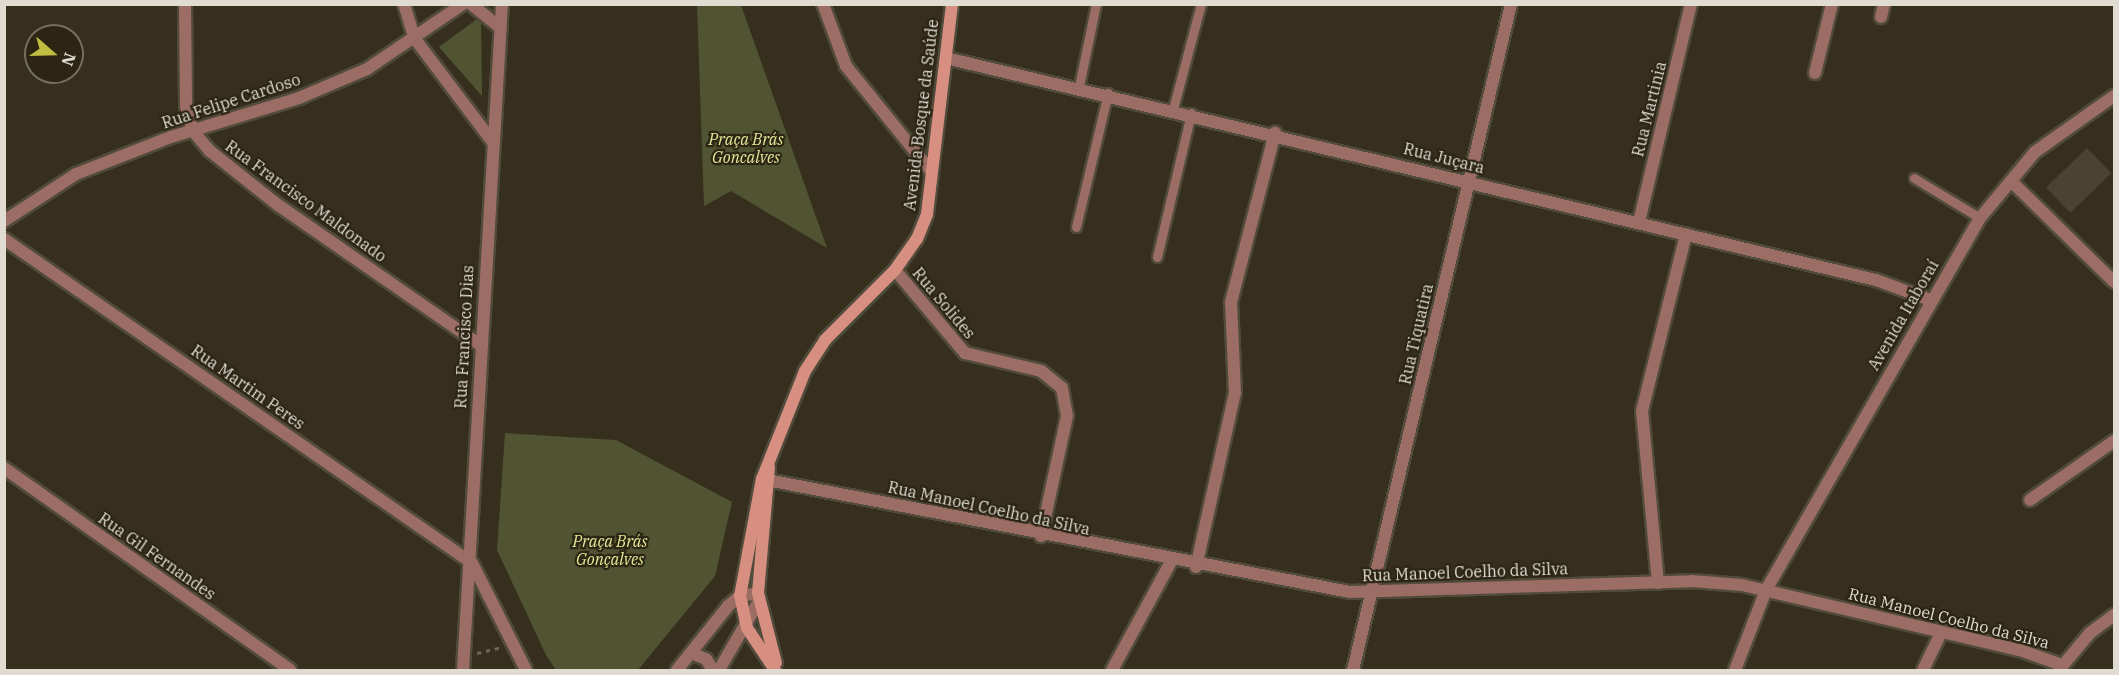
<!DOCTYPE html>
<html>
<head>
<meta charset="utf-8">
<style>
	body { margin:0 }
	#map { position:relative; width:2119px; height:675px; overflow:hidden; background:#362f1e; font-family:"IBM Plex Serif",serif }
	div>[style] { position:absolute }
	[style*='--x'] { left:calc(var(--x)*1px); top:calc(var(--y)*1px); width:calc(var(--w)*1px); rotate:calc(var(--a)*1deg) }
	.green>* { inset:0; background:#515432 }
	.building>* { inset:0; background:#4b4331; transform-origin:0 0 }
	.path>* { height:3px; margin-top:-1.5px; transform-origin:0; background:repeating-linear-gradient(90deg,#6c6556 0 4.5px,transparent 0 9px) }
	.roads { filter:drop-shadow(2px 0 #514b3b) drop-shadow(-2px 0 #514b3b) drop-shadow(0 2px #514b3b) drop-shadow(0 -2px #514b3b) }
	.lane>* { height:9px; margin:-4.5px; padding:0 4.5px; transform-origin:4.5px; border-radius:4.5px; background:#9b6d64 }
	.street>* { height:12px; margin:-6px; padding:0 6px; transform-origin:6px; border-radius:6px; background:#9b6d64 }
	.secondary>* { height:12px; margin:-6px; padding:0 6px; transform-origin:6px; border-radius:6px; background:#d78f81 }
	span { translate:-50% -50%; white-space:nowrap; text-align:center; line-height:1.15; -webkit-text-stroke:4.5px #2c2514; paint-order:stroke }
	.street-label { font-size:16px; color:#e1dcd2 }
	.park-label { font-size:16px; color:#e1e998; font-style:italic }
	.frame { position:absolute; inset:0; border:6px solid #e1dcd2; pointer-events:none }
	.north { position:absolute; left:24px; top:24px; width:60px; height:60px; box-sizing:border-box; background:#2c2514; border:2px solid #746e60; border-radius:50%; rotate:110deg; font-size:16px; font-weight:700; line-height:24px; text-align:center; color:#e1dcd2 }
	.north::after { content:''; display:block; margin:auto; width:21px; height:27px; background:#c1bd40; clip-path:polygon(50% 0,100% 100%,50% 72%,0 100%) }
</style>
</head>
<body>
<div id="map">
	<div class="green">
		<i style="clip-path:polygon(697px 5px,741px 5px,827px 248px,731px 191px,704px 206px)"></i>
		<i style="clip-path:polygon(481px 16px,482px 96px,439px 47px)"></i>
		<i style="clip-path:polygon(505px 433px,616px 440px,732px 502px,715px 576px,638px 670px,556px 670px,546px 655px,497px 550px)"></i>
	</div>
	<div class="building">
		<i style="left:2087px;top:148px;width:35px;height:57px;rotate:46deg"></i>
	</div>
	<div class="path">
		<i style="--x:477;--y:653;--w:23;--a:-13"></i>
	</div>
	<div class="roads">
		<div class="lane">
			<i style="--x:1079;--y:86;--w:84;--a:-78.3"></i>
			<i style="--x:1173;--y:109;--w:109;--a:-75.1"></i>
			<i style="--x:1914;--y:178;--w:77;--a:31.2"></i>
			<i style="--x:1076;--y:227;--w:138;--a:-76.6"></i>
			<i style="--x:1157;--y:257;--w:148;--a:-76.7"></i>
		</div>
		<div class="street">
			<i style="--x:185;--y:4;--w:102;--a:89.4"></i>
			<i style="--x:186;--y:106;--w:26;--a:74"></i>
			<i style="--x:193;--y:131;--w:26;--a:50"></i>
			<i style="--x:210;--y:151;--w:87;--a:38.5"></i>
			<i style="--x:278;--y:205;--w:244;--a:34.7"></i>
			<i style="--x:404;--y:4;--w:37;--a:73"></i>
			<i style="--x:415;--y:39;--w:128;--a:53"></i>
			<i style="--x:471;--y:4;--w:38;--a:39"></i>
			<i style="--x:823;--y:4;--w:66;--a:69.6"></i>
			<i style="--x:846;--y:66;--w:135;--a:51"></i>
			<i style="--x:1881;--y:17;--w:13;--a:-77"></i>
			<i style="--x:946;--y:58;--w:956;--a:13.43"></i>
			<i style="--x:1876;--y:280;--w:58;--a:20.3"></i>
			<i style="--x:1815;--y:73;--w:71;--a:-76.2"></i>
			<i style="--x:2011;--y:181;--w:144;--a:44.4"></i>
			<i style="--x:4;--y:221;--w:86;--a:-33.1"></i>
			<i style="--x:76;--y:174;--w:102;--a:-21.3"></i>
			<i style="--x:171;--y:137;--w:134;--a:-16.9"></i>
			<i style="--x:299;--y:98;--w:74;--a:-23.1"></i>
			<i style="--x:367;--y:69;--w:116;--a:-34.1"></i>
			<i style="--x:1639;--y:222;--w:224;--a:-76.6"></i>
			<i style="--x:4;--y:239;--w:569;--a:34.7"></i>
			<i style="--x:472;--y:563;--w:120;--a:63.2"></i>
			<i style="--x:895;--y:270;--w:109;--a:49.9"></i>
			<i style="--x:965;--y:353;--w:78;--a:13.3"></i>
			<i style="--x:1041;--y:371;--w:27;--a:39"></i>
			<i style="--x:1062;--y:388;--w:28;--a:80"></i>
			<i style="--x:1067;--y:416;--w:123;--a:102.2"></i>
			<i style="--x:4;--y:468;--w:350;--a:35.2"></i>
			<i style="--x:762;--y:479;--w:599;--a:10.88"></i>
			<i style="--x:1350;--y:592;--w:342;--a:-1.8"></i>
			<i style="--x:1692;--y:581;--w:50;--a:4.6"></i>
			<i style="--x:1742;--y:585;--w:285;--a:13.2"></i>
			<i style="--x:2020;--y:650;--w:45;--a:19.7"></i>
			<i style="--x:2030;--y:500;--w:103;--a:-35.1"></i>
			<i style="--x:1196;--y:567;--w:178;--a:-77.4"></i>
			<i style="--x:1235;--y:393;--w:91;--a:-92.5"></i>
			<i style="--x:1231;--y:302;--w:175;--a:-75.4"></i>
			<i style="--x:1658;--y:583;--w:173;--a:-95.3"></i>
			<i style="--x:1642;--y:411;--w:182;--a:-76"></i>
			<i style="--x:691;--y:653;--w:16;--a:22"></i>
			<i style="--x:706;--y:659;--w:13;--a:58"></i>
			<i style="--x:463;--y:670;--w:667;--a:-86.65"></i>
			<i style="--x:677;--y:670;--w:82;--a:-51.4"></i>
			<i style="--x:728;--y:606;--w:16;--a:-40"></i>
			<i style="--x:740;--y:596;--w:18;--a:-9"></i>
			<i style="--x:719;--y:670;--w:80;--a:-59.9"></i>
			<i style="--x:1112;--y:670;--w:123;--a:-61.4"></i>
			<i style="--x:1353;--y:670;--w:684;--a:-76.65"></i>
			<i style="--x:1735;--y:670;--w:86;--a:-68.8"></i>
			<i style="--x:1766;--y:590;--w:429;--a:-60.1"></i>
			<i style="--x:1980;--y:218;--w:86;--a:-50.2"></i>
			<i style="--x:2035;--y:152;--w:97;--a:-35.3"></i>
			<i style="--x:1923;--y:670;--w:41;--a:-64.1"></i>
			<i style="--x:2059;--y:670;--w:48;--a:-50"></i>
			<i style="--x:2090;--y:633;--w:30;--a:-37"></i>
		</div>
		<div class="secondary">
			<i style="--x:769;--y:467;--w:126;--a:95"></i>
			<i style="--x:758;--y:593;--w:72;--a:75.6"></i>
			<i style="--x:775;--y:670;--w:50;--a:-123.7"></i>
			<i style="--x:747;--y:628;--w:33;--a:-102"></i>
			<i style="--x:740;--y:596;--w:119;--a:-79.4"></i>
			<i style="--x:762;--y:479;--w:116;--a:-68.3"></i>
			<i style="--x:805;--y:371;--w:37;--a:-57"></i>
			<i style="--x:825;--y:340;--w:99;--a:-45"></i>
			<i style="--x:895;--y:270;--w:38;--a:-55"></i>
			<i style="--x:917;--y:239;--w:27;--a:-68"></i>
			<i style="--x:927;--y:214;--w:211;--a:-83.2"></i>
		</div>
	</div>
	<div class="street-label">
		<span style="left:231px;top:101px;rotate:-18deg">Rua Felipe Cardoso</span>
		<span style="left:1649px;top:109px;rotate:-76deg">Rua Martinia</span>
		<span style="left:921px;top:115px;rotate:-83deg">Avenida Bosque da Saúde</span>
		<span style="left:1444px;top:158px;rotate:14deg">Rua Juçara</span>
		<span style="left:306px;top:201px;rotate:36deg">Rua Francisco Maldonado</span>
		<span style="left:944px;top:303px;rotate:50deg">Rua Solides</span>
		<span style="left:1903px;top:315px;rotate:-60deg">Avenida Itaboraí</span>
		<span style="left:1416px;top:334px;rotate:-77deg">Rua Tiquatira</span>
		<span style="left:464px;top:337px;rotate:-87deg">Rua Francisco Dias</span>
		<span style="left:248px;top:387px;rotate:35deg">Rua Martim Peres</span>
		<span style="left:989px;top:508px;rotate:12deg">Rua Manoel Coelho da Silva</span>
		<span style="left:157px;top:556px;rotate:35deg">Rua Gil Fernandes</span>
		<span style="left:1465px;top:572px;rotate:-2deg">Rua Manoel Coelho da Silva</span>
		<span style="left:1949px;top:618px;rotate:14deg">Rua Manoel Coelho da Silva</span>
	</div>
	<div class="park-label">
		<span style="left:746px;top:148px">Praça Brás<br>Goncalves</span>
		<span style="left:610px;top:550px">Praça Brás<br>Gonçalves</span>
	</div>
	<div class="frame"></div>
	<div class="north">N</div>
</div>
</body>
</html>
